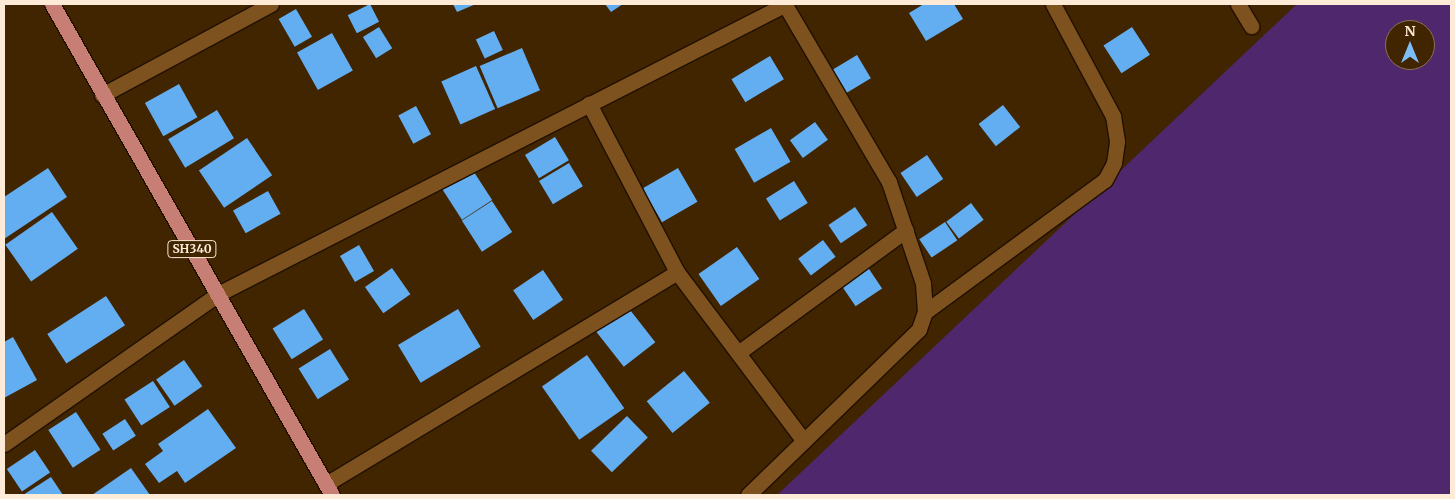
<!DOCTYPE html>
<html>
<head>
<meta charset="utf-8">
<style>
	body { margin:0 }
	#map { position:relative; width:1455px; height:499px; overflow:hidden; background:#412400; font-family:Merriweather,serif }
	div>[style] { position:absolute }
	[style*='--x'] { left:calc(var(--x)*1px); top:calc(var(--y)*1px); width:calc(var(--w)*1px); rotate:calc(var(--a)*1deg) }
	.green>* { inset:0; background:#4e276c }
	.building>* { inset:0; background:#63aef1; transform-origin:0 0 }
	.roads { filter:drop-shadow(1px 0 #211000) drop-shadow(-1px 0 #211000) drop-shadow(0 1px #211000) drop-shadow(0 -1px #211000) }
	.minor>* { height:15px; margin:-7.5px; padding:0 7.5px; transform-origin:7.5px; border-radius:7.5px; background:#7d521f }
	.major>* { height:15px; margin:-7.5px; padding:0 7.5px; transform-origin:7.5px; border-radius:7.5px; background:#c77f75 }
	span { translate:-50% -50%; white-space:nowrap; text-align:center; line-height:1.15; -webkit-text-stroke:5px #412400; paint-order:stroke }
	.shield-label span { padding:1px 4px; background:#412400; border:1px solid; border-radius:4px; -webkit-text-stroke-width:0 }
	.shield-label { font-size:12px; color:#fdead7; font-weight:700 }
	.frame { position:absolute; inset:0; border:5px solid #fdead7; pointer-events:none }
	.north { position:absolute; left:1385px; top:20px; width:50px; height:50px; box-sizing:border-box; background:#412400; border:1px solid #8c7356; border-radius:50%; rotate:0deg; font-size:14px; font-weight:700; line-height:20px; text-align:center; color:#fdead7 }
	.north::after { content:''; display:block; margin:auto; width:18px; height:22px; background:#7dbef9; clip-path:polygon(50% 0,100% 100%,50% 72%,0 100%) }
</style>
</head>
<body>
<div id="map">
	<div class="green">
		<i style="clip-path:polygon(evenodd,1297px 4px,1451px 4px,1451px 495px,777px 495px,1297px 4px,1395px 30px,1425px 30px,1425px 60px,1395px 60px,1395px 30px)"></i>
	</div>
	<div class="building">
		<i style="left:370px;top:4px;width:20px;height:25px;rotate:63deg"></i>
		<i style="clip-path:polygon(453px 4px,476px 4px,457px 12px)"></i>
		<i style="clip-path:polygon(605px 4px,623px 4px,611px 12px)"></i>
		<i style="clip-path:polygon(924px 4px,954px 4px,963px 19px,926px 41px,909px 13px)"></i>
		<i style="left:296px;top:9px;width:32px;height:20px;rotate:60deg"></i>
		<i style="left:379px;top:27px;width:25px;height:19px;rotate:58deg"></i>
		<i style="left:1132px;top:27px;width:33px;height:34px;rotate:57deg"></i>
		<i style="left:494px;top:31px;width:21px;height:20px;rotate:65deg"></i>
		<i style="left:332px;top:33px;width:43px;height:40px;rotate:61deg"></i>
		<i style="left:522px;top:48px;width:46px;height:46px;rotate:67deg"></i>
		<i style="left:857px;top:55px;width:27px;height:33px;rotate:59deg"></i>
		<i style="left:770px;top:56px;width:27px;height:45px;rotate:59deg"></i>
		<i style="left:476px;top:66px;width:47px;height:38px;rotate:66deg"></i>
		<i style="left:179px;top:84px;width:38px;height:39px;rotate:61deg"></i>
		<i style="left:1003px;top:105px;width:28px;height:31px;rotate:52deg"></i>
		<i style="left:416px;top:106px;width:32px;height:20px;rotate:62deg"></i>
		<i style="left:217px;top:110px;width:33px;height:57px;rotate:59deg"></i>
		<i style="left:815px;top:122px;width:22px;height:31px;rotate:54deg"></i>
		<i style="left:771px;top:128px;width:39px;height:42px;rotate:60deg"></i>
		<i style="left:555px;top:137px;width:27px;height:35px;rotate:59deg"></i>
		<i style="left:247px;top:138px;width:45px;height:58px;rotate:56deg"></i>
		<i style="left:927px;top:155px;width:29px;height:32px;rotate:56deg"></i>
		<i style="left:569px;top:163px;width:27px;height:35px;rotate:59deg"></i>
		<i style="clip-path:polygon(48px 168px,67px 197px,4px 239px,4px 197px)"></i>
		<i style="left:678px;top:168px;width:39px;height:41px;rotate:60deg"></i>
		<i style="left:472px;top:169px;width:37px;height:36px;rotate:57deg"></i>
		<i style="left:794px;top:181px;width:26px;height:33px;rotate:58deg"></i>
		<i style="left:268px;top:191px;width:26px;height:40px;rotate:61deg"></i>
		<i style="left:492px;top:201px;width:37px;height:36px;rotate:57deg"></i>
		<i style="left:971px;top:203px;width:21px;height:31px;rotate:53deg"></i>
		<i style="left:855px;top:207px;width:22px;height:32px;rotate:56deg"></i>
		<i style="left:52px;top:212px;width:45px;height:57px;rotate:55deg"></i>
		<i style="left:945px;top:222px;width:22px;height:31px;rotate:56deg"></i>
		<i style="left:823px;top:240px;width:21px;height:31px;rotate:53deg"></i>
		<i style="left:359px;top:245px;width:30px;height:22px;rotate:60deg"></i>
		<i style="left:737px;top:247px;width:39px;height:47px;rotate:55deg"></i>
		<i style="left:867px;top:266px;width:27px;height:32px;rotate:56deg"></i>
		<i style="left:392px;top:268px;width:32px;height:33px;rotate:55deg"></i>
		<i style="left:543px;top:270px;width:36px;height:36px;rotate:56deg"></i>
		<i style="left:106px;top:296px;width:35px;height:70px;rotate:57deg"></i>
		<i style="left:627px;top:306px;width:46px;height:40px;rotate:52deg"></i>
		<i style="left:304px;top:309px;width:36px;height:37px;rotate:58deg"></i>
		<i style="left:458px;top:309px;width:44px;height:70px;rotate:59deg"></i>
		<i style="clip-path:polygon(13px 337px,37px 380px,4px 398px,4px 342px)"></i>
		<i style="left:330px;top:349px;width:36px;height:37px;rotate:58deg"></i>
		<i style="left:587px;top:355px;width:65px;height:55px;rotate:55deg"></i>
		<i style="left:184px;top:360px;width:32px;height:34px;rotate:55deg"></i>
		<i style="left:684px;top:371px;width:41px;height:48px;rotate:51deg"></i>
		<i style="left:153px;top:381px;width:31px;height:34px;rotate:57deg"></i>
		<i style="clip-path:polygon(208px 409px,236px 448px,185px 483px,177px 471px,159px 483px,145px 464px,163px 451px,158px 444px)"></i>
		<i style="left:76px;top:412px;width:45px;height:33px;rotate:57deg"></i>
		<i style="left:627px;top:416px;width:30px;height:50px;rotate:46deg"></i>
		<i style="left:125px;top:419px;width:20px;height:27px;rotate:57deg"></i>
		<i style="left:35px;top:450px;width:27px;height:34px;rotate:56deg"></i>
		<i style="clip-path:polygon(131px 468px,150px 495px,92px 495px)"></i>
		<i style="clip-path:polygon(51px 477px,63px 495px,23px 495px)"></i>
	</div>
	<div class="roads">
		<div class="minor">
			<i style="--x:1238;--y:4;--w:26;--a:59"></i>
			<i style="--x:102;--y:95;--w:192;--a:-28.3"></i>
			<i style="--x:677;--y:272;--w:211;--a:53.1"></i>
			<i style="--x:925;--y:312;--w:223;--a:-36.3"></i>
			<i style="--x:1105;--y:180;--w:19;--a:-62"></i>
			<i style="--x:1114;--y:163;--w:22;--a:-82"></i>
			<i style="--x:1117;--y:141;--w:25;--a:-99"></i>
			<i style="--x:1113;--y:116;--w:127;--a:-118.2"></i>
			<i style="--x:738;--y:353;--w:208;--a:-36.2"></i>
			<i style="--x:4;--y:444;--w:261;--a:-35"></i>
			<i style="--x:218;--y:294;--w:638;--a:-27.05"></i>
			<i style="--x:326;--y:484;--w:410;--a:-31.1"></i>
			<i style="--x:677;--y:272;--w:190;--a:-117.6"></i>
			<i style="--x:748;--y:495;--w:238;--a:-44.1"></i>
			<i style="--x:919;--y:329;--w:18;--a:-71"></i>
			<i style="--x:925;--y:312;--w:29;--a:-94"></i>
			<i style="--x:923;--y:283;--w:107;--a:-108.6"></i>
			<i style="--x:889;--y:182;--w:205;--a:-120.4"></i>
		</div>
		<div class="major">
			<i style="--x:52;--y:4;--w:565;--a:60.31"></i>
		</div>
	</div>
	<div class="shield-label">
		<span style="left:192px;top:249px">SH340</span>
	</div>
	<div class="frame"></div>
	<div class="north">N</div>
</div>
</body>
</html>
